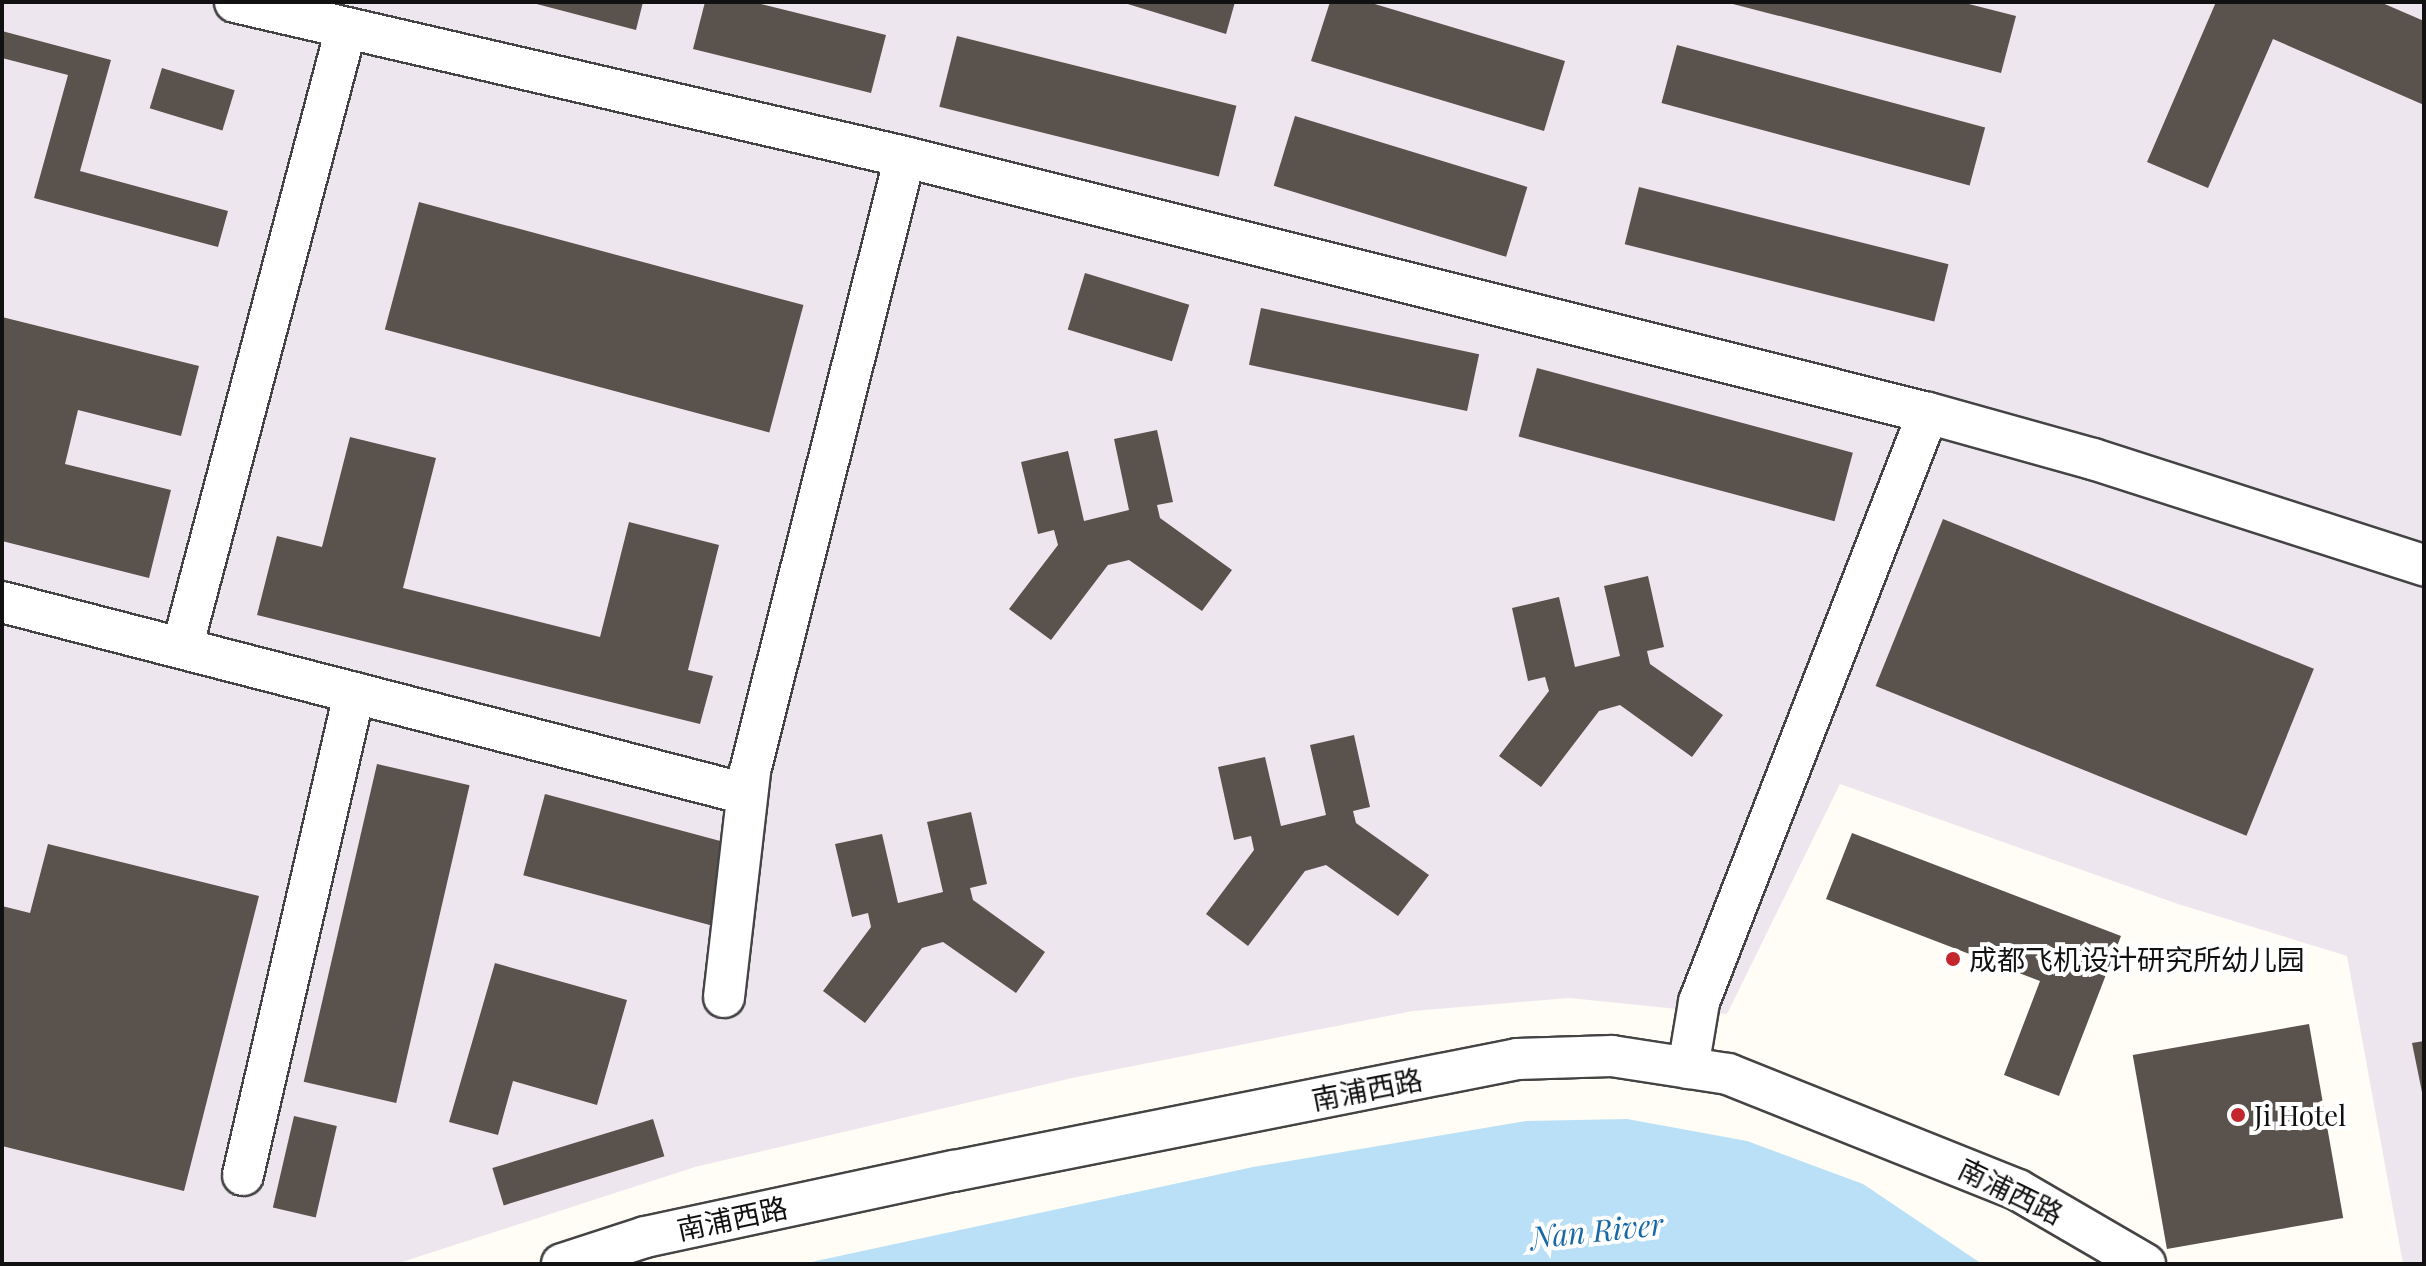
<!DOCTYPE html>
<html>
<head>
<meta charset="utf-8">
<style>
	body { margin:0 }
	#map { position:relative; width:2426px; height:1266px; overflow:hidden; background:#fffdf5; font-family:"Playfair Display","Noto Sans SC",serif }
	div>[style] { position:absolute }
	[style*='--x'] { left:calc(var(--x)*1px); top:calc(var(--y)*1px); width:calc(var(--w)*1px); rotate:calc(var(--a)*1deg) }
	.industrial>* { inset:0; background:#eee6ef }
	.water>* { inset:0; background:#b9e0f7 }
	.building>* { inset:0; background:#5a524d; transform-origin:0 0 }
	.roads { filter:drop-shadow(2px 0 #444) drop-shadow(-2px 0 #444) drop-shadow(0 2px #444) drop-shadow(0 -2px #444) }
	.minor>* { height:40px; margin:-20px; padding:0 20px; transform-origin:20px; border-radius:20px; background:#fff }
	.dots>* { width:22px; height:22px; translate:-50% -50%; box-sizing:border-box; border:4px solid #fff; border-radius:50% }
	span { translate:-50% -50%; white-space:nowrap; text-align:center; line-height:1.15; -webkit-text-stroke:8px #fff; paint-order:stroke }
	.poi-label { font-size:28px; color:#111 }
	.left { translate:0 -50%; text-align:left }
	.street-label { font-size:28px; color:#111 }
	.water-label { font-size:30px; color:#1768a6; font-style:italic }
	.frame { position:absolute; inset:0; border:4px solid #111; pointer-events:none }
</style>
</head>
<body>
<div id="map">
	<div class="industrial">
		<i style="clip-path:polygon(2px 2px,2424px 2px,2424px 1264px,2403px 1264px,2347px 956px,2178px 904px,1840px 784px,1727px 1014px,1569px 998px,1413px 1011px,1072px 1078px,695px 1167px,396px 1264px,2px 1264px)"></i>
	</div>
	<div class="water">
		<i style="clip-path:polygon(1627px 1119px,1747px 1141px,1863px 1184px,1982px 1264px,802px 1264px,1253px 1167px,1526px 1121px)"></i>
	</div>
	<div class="building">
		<i style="clip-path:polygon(529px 2px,643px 2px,636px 30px)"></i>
		<i style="clip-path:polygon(705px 2px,753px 2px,886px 35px,871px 93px,693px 49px)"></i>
		<i style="clip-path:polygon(1121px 2px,1235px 2px,1226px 34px)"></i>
		<i style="clip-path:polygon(1330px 2px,1368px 2px,1565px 61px,1544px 131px,1311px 61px)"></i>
		<i style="clip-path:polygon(1961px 2px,2016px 16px,2001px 73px,1729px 3px)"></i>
		<i style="clip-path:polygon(2216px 2px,2380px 2px,2424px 21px,2424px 105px,2273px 39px,2208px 188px,2147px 162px)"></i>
		<i style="clip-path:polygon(2px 31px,111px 60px,80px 171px,228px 211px,218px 247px,34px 198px,68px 75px,2px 58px)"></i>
		<i style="left:957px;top:36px;width:288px;height:73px;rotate:14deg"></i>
		<i style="left:1677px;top:45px;width:319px;height:60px;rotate:15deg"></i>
		<i style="left:162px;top:68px;width:76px;height:42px;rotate:17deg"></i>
		<i style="left:1295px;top:116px;width:243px;height:73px;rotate:17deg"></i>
		<i style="left:1639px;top:187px;width:319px;height:59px;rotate:14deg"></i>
		<i style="left:419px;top:202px;width:398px;height:132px;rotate:15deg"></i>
		<i style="left:1085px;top:273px;width:109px;height:59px;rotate:17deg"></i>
		<i style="left:1261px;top:308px;width:223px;height:58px;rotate:12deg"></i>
		<i style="clip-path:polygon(2px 317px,199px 366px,181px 436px,78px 410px,65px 464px,171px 490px,149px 578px,2px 541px)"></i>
		<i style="left:1537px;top:368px;width:327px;height:71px;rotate:15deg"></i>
		<i style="clip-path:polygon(1157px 430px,1173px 502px,1157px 505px,1160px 518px,1232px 570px,1202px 611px,1129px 560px,1108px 565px,1051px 640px,1009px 609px,1058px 545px,1054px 530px,1038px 534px,1021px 462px,1068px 451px,1084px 521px,1129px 510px,1114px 439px)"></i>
		<i style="clip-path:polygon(350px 437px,436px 458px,403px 588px,600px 637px,629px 522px,719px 545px,688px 670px,713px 676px,700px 724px,257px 615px,277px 536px,322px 547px)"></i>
		<i style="left:1943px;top:519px;width:400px;height:180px;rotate:22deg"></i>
		<i style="clip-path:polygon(1648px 576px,1664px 647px,1647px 651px,1650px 664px,1723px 715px,1692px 757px,1620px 705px,1599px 711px,1541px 787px,1499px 756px,1549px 691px,1545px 677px,1528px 681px,1512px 608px,1559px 597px,1575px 667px,1620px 656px,1604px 586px)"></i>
		<i style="clip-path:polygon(1354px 735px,1370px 807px,1353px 811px,1356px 823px,1429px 875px,1398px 916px,1326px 865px,1305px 871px,1248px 946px,1206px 914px,1254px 850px,1251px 836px,1234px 840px,1218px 767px,1265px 757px,1281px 826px,1326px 815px,1310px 745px)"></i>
		<i style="left:377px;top:764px;width:95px;height:326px;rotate:13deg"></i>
		<i style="left:545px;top:794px;width:195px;height:84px;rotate:15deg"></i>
		<i style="clip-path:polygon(971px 812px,987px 884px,970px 888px,973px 900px,1045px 952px,1016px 993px,943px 942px,922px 948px,865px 1023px,823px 991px,871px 927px,868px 913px,852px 917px,835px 844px,882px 834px,898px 903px,943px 892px,927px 822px)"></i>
		<i style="clip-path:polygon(1852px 833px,2121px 936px,2059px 1096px,2004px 1075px,2040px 981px,1826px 899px)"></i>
		<i style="clip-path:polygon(48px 844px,259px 896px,184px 1191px,2px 1146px,2px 906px,30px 913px)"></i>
		<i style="clip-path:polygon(495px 963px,627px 1000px,597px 1105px,513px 1081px,498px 1135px,449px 1122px)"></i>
		<i style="left:2309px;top:1024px;width:197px;height:179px;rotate:80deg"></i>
		<i style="clip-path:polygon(2424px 1041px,2424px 1096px,2423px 1097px,2412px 1043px)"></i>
		<i style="left:294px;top:1116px;width:44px;height:94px;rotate:13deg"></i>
		<i style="left:653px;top:1119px;width:39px;height:168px;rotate:73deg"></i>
	</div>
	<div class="roads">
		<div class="minor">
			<i style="--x:235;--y:2;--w:688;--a:13.03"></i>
			<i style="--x:905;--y:157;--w:1055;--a:14.05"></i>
			<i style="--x:1928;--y:413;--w:171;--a:15.6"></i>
			<i style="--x:2093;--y:459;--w:348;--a:17.8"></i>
			<i style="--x:2;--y:602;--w:768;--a:14.47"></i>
			<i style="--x:182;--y:648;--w:640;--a:-75.16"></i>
			<i style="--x:724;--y:997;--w:227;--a:-83.4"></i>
			<i style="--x:750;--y:771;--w:633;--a:-75.83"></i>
			<i style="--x:1688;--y:1068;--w:67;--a:-80.5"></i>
			<i style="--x:1699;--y:1002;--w:632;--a:-68.75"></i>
			<i style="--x:243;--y:1175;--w:495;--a:-77"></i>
			<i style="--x:562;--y:1264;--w:87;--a:-18"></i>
			<i style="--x:645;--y:1237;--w:316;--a:-12.1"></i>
			<i style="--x:954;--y:1171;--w:574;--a:-11.25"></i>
			<i style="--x:1517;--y:1059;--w:95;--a:-1.8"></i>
			<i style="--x:1612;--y:1056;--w:117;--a:8.8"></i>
			<i style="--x:1728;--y:1074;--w:312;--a:21.8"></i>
			<i style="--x:2018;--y:1190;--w:147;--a:30.2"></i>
		</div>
	</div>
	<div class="dots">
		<i style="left:1953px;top:959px;background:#c4262e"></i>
		<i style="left:2238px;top:1115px;background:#c4262e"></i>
	</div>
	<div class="poi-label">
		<span class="left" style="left:1969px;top:959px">成都飞机设计研究所幼儿园</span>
		<span class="left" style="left:2254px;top:1115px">Ji Hotel</span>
	</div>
	<div class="street-label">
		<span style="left:1367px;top:1089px;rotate:-11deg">南浦西路</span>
		<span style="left:2011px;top:1191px;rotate:26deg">南浦西路</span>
		<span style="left:732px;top:1218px;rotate:-12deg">南浦西路</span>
	</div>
	<div class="water-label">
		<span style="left:1597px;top:1230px;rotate:-6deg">Nan River</span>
	</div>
	<div class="frame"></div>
</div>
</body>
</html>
